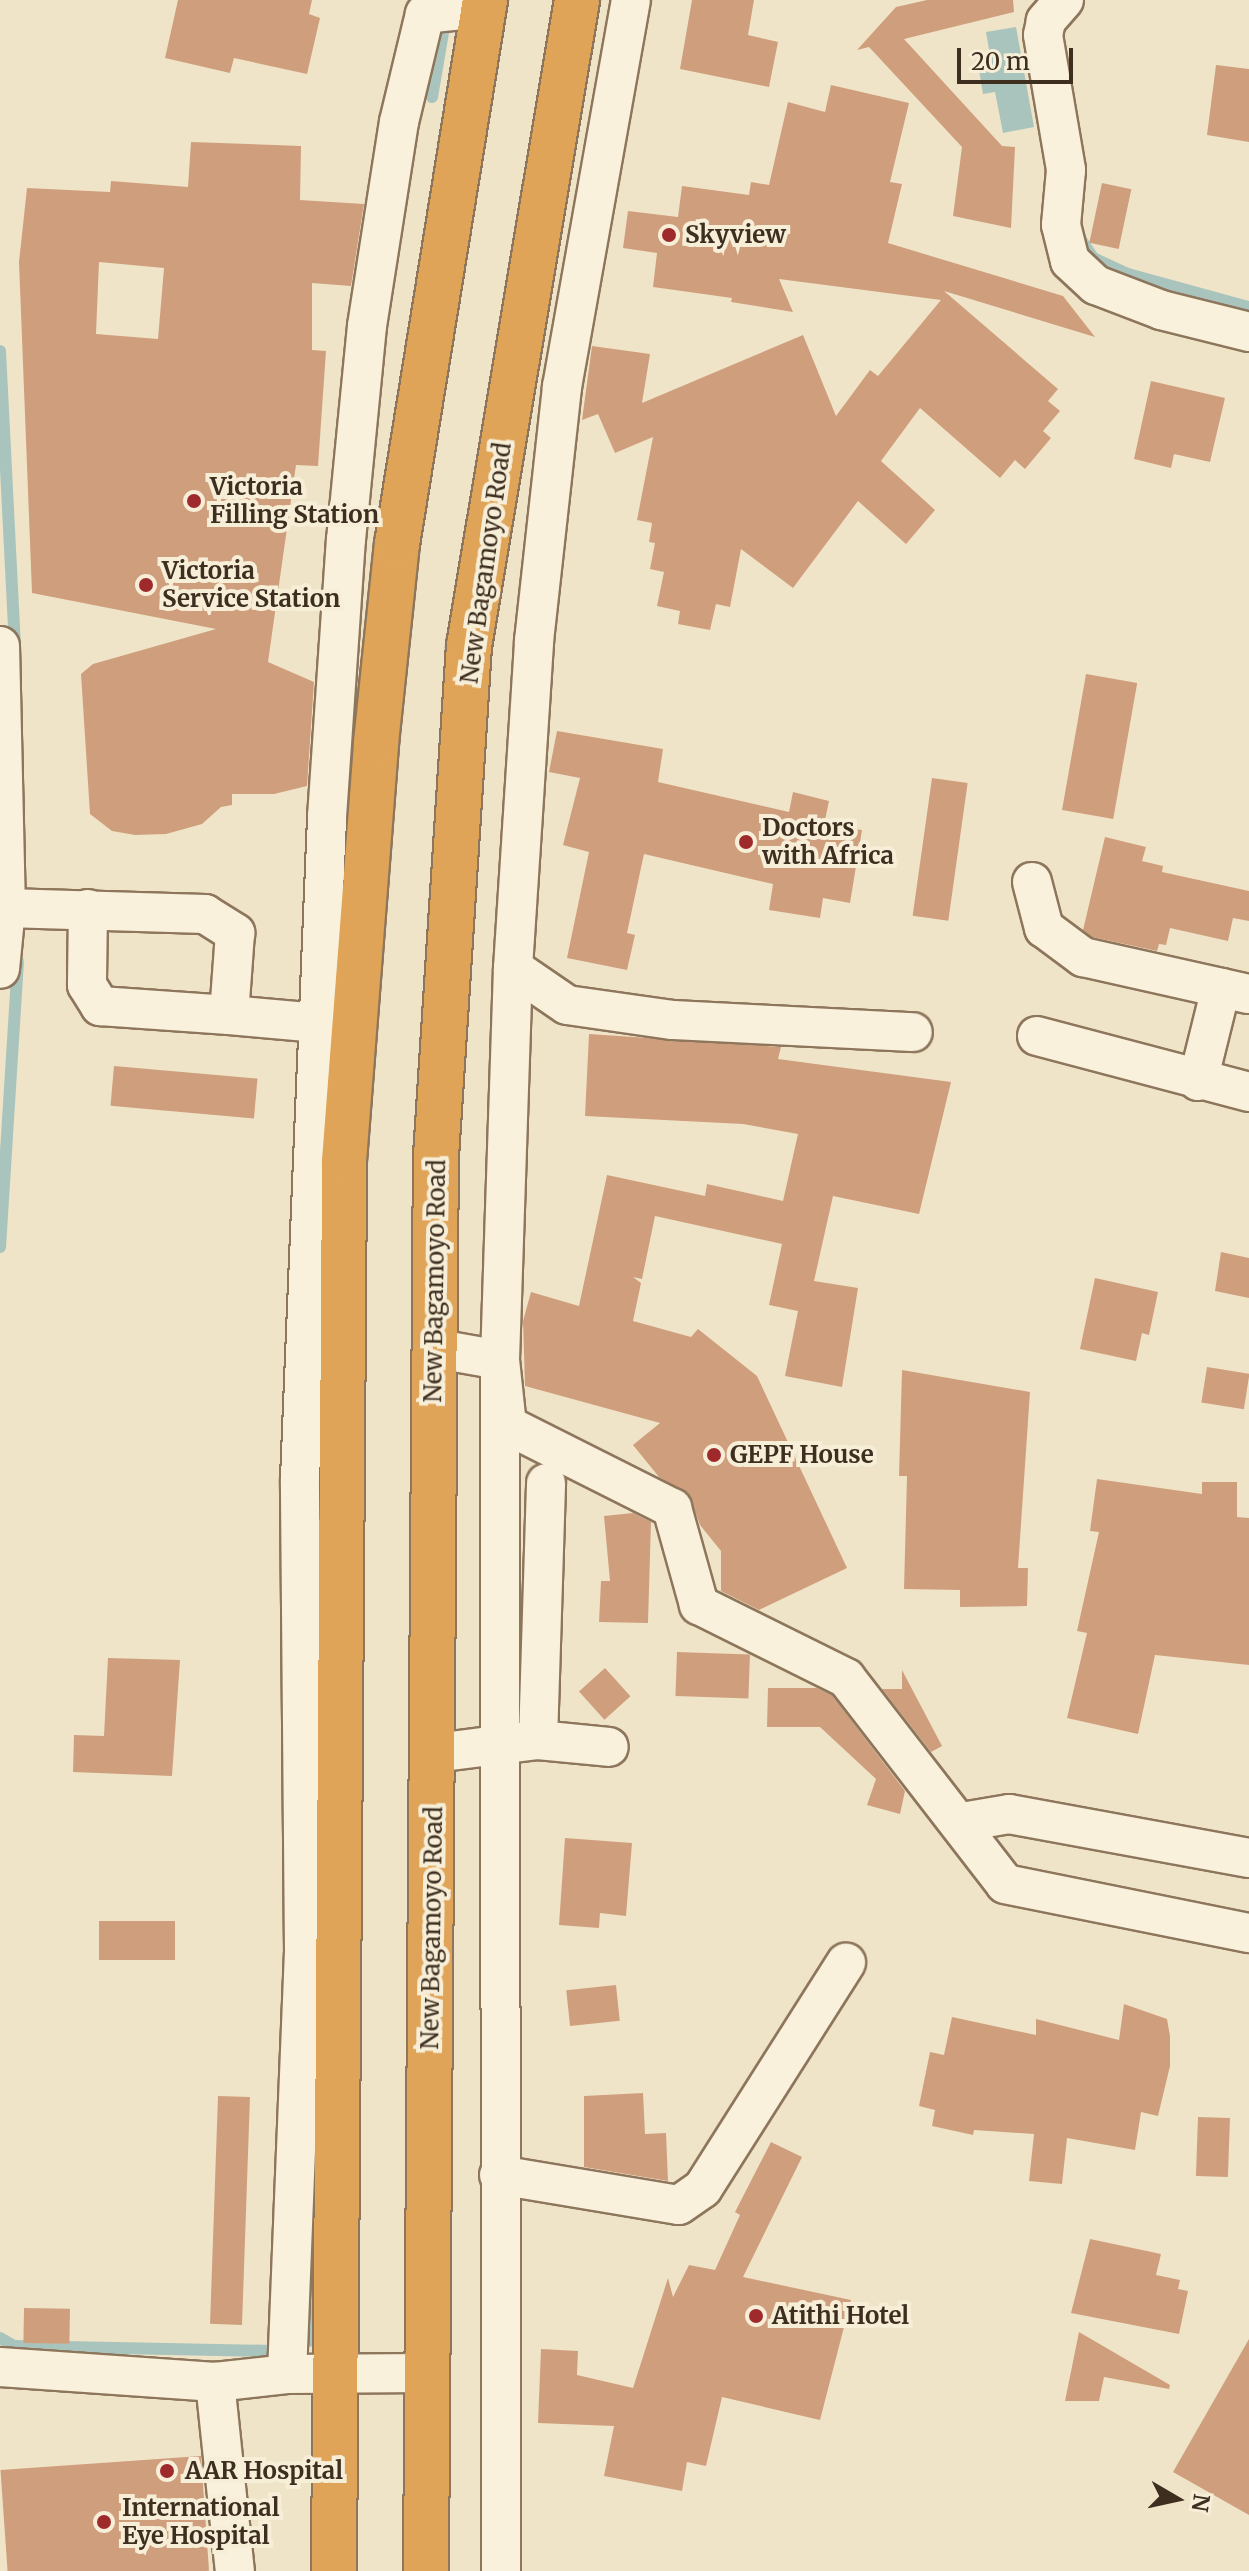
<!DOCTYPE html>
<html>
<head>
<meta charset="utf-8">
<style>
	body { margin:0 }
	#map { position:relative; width:1249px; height:2571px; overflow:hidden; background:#f0e4c8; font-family:Merriweather,serif }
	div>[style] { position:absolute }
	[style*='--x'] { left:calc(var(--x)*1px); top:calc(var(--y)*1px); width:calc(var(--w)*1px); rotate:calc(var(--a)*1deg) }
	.water>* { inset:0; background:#a9c4bc }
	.stream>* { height:12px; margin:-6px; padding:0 6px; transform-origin:6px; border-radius:6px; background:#a9c4bc }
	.building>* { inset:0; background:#cf9f7d; transform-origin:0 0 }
	.roads { filter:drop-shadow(2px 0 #8d765c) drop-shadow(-2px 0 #8d765c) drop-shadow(0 2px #8d765c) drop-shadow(0 -2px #8d765c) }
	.minor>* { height:38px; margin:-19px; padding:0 19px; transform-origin:19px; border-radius:19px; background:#faf1dc }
	.highway>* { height:44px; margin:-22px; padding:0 22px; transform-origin:22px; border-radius:22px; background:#e0a458 }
	.dots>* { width:22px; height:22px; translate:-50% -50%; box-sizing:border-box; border:4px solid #f7eed8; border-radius:50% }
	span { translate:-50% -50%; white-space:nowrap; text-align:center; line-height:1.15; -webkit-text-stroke:8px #f7eed8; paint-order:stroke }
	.poi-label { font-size:24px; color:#3d2e20; font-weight:700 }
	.left { translate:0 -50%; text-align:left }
	.street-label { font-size:24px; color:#3d2e20 }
	.north { position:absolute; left:1137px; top:2459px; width:80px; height:80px; -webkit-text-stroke:6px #f7eed8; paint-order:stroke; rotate:99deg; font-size:22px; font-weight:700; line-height:32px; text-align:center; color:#3d2e20 }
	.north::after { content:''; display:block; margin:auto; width:28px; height:36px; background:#3d2e20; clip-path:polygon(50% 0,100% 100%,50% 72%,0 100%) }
	.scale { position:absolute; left:957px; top:48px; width:116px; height:36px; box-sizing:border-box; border:4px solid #3d2e20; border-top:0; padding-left:10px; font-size:24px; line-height:28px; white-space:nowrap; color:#3d2e20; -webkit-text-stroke:6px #f7eed8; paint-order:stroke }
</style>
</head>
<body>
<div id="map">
	<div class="water">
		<i style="clip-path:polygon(1016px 27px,1034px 127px,1003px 133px,995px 92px,983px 94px,979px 70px,992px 67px,986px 32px)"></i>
	</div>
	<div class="stream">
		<i style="--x:432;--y:97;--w:83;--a:-80.3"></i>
		<i style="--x:1079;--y:237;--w:25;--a:56"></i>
		<i style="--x:1093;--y:258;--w:38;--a:25"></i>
		<i style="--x:1128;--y:274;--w:125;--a:15.3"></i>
		<i style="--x:0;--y:351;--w:297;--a:87.1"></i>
		<i style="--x:352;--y:727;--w:29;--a:-84"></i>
		<i style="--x:344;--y:874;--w:73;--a:-87.6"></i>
		<i style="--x:0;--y:1247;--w:286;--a:-86.4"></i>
		<i style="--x:0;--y:2338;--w:16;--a:30"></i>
		<i style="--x:14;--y:2346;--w:259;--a:1.1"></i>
		<i style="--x:313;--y:2341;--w:50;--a:-88.9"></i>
	</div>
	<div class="building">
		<i style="clip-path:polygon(178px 0,312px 0,309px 14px,320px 18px,307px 74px,234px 58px,230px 73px,165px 58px)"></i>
		<i style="clip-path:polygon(692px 0,754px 0,748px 35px,778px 42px,769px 87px,680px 69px)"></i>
		<i style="clip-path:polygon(927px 0,1013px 0,1014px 12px,904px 39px,1002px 146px,1015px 147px,1011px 228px,953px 216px,962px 147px,869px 47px,857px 50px,896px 7px)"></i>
		<i style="clip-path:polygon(1216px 65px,1249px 69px,1249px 142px,1207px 135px)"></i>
		<i style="clip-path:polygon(831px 85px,909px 103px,890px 182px,902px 184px,888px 243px,1063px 296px,1095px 337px,944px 291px,1058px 389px,1048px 401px,1060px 411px,1043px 431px,1051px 438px,1025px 469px,1015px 460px,1000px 478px,920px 408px,881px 461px,935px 510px,906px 544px,858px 501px,793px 588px,741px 549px,730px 607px,716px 604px,710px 630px,678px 624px,680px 611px,657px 606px,664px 572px,650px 569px,655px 543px,649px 542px,652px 523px,637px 520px,653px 437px,615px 453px,598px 414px,582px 420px,592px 346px,650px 354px,642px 403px,803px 335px,836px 416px,870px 370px,878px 376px,941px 300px,779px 279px,793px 312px,731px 302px,732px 298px,653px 287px,657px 253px,623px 248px,628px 211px,678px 217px,682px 186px,749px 195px,751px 182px,769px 185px,788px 102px,825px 112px)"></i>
		<i style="clip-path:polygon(evenodd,191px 142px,301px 146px,300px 200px,364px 204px,351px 286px,312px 283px,312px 350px,326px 351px,318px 466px,296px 465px,268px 662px,314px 682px,307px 786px,274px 794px,232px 794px,232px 805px,221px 807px,202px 824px,166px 834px,135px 835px,112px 831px,90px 814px,81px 674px,93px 664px,216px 629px,32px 593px,19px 262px,27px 188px,110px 192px,111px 181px,188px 187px,191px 142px,99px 262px,164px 268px,158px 339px,96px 334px,99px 262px)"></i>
		<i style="left:1102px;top:183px;width:30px;height:61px;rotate:12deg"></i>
		<i style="clip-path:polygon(1151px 381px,1225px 398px,1210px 462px,1174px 454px,1171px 468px,1134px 459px)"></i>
		<i style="left:1086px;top:674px;width:52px;height:138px;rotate:10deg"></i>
		<i style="clip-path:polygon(557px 731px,663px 749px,658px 782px,789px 812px,793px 792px,829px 801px,824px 825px,862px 830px,850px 903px,823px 898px,820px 918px,769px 910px,773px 884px,644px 854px,627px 933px,635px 935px,627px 970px,567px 958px,589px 852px,563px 845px,580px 778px,549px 772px)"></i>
		<i style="left:932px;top:778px;width:36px;height:139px;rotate:8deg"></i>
		<i style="clip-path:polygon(1105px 837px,1146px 847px,1142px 861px,1163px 866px,1162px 872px,1249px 891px,1249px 921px,1233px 918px,1228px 941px,1170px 928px,1166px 945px,1159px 944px,1157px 951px,1092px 937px,1083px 930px)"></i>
		<i style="clip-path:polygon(589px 1034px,781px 1047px,778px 1059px,951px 1082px,919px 1214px,833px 1196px,814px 1281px,858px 1288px,842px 1387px,785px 1376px,798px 1311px,769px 1305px,782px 1244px,655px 1216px,642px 1279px,633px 1277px,641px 1283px,633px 1321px,691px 1337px,698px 1329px,757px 1376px,847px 1568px,759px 1610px,721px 1591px,721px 1551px,700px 1525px,689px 1495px,659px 1477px,633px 1445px,660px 1423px,525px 1386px,523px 1321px,531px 1292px,579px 1306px,607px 1175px,705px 1196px,707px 1184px,783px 1201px,798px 1134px,743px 1124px,585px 1116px)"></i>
		<i style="left:114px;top:1066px;width:144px;height:40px;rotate:5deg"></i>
		<i style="clip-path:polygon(1221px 1252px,1249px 1258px,1249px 1298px,1215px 1291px)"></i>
		<i style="clip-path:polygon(1095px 1278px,1158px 1292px,1149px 1335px,1142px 1333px,1136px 1361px,1080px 1349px)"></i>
		<i style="left:1207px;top:1367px;width:43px;height:36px;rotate:9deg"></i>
		<i style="clip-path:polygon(902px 1370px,1030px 1392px,1018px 1568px,1028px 1568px,1027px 1606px,960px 1607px,960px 1590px,904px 1589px,907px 1476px,899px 1476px)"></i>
		<i style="clip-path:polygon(1097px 1479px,1202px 1494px,1202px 1482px,1237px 1482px,1237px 1517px,1249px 1518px,1249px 1665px,1155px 1655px,1138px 1734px,1067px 1718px,1087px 1633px,1077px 1631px,1099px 1532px,1090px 1531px)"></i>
		<i style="clip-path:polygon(633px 1513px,651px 1522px,648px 1623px,599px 1622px,601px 1581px,610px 1581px,604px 1516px)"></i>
		<i style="left:677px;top:1652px;width:73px;height:44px;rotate:2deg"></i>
		<i style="clip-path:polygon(108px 1658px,180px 1660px,172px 1776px,73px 1772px,74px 1735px,104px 1736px)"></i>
		<i style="left:605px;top:1668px;width:38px;height:35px;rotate:48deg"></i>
		<i style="clip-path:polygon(902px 1670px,942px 1746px,931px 1752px,882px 1689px,902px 1689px)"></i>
		<i style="clip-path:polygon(768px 1688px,817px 1688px,832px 1695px,905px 1791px,900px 1814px,867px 1805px,876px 1779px,820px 1727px,767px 1727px)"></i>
		<i style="clip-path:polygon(565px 1838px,632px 1843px,626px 1916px,600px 1913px,599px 1928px,559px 1925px)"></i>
		<i style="left:99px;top:1921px;width:76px;height:39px"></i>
		<i style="left:616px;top:1985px;width:36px;height:50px;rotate:84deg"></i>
		<i style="clip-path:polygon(1124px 2004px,1167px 2019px,1170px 2036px,1170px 2066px,1158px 2116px,1141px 2112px,1135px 2150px,1067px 2138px,1062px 2184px,1029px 2181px,1034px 2134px,974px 2130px,973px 2135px,932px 2126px,935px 2110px,919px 2106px,930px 2052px,944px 2055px,952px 2017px,1036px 2035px,1036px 2019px,1119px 2040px)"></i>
		<i style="clip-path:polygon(643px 2093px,645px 2134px,666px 2133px,668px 2181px,584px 2167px,584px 2096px)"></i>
		<i style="left:218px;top:2096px;width:32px;height:228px;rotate:2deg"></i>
		<i style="left:1198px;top:2117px;width:32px;height:59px;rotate:2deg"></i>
		<i style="clip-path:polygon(771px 2142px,802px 2157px,743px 2277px,851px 2300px,820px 2420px,722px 2397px,706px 2466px,687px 2462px,682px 2491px,604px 2476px,614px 2426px,538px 2423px,541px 2349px,578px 2351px,577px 2375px,633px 2388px,668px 2278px,673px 2297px,689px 2265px,715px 2270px,740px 2215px,735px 2212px)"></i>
		<i style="clip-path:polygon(1090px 2239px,1161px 2254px,1156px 2275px,1180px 2280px,1178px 2289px,1188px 2291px,1179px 2334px,1071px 2313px)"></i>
		<i style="left:24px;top:2308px;width:46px;height:35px;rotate:1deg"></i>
		<i style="clip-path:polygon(1079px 2332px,1170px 2385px,1169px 2389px,1104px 2377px,1099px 2401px,1065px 2401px)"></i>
		<i style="clip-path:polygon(1249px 2339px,1249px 2515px,1173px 2472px)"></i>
		<i style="left:201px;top:2456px;width:115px;height:201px;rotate:86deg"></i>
	</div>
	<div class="roads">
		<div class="minor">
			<i style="--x:1064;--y:0;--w:28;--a:131"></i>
			<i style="--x:1046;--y:21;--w:14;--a:102"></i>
			<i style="--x:1043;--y:35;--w:137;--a:80.3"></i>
			<i style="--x:1066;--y:170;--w:55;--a:95.2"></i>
			<i style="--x:1061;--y:225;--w:37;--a:76"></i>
			<i style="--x:1070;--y:261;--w:35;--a:43"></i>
			<i style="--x:1096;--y:285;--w:70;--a:21"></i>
			<i style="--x:1161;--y:310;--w:91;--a:14"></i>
			<i style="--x:0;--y:646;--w:262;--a:88.7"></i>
			<i style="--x:6;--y:908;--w:61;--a:95.6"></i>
			<i style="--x:1032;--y:882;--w:48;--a:75.4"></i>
			<i style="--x:1044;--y:928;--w:49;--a:36.6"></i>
			<i style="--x:1083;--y:957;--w:170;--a:12.6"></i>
			<i style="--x:6;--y:908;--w:199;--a:1.7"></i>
			<i style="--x:205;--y:914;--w:36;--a:32"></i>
			<i style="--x:235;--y:933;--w:82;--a:94.2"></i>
			<i style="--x:229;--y:1015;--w:112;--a:5.1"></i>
			<i style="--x:88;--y:909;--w:76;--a:90.8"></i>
			<i style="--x:87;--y:985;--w:25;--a:58"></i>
			<i style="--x:100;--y:1006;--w:129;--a:4"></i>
			<i style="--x:513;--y:968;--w:65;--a:34.4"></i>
			<i style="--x:567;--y:1005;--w:107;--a:8.1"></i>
			<i style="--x:673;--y:1020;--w:240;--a:2.9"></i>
			<i style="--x:1037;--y:1036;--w:219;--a:14.8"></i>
			<i style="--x:1198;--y:1081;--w:96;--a:-76.1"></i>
			<i style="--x:432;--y:1348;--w:69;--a:10"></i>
			<i style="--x:500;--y:1360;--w:65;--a:83.9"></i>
			<i style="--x:507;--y:1425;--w:185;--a:26.7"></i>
			<i style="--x:672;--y:1508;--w:101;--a:74.4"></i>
			<i style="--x:699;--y:1605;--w:164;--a:26.4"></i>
			<i style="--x:846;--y:1678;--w:260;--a:52.3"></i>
			<i style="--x:1005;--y:1884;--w:249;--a:11.4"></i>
			<i style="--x:538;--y:1740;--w:257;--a:-88.2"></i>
			<i style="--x:435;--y:1753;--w:104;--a:-7.2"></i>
			<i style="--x:538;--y:1740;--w:71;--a:5.6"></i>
			<i style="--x:962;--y:1822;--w:48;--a:-9.7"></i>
			<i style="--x:1009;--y:1814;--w:244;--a:10.4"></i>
			<i style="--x:499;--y:2175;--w:182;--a:9.5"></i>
			<i style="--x:679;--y:2205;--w:29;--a:-35"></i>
			<i style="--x:703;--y:2188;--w:267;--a:-57.6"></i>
			<i style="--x:0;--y:2367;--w:216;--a:4"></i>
			<i style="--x:215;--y:2382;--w:72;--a:-6.3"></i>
			<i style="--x:287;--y:2374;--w:140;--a:-0.4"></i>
			<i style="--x:287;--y:2374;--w:422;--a:-87.7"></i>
			<i style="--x:304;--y:1952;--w:473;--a:-90.5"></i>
			<i style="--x:300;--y:1479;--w:663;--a:-87.66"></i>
			<i style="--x:327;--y:817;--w:278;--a:-86.1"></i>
			<i style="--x:346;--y:540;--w:215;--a:-84.4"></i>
			<i style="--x:367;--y:326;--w:206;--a:-81.1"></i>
			<i style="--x:399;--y:122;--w:111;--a:-76.5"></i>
			<i style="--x:425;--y:14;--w:58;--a:-5.9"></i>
			<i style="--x:215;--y:2382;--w:190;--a:84"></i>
			<i style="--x:501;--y:2571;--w:1211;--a:-90.05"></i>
			<i style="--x:500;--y:1360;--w:392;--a:-88.1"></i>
			<i style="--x:513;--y:968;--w:328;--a:-86.3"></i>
			<i style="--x:534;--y:641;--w:256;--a:-83.7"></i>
			<i style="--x:562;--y:387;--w:393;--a:-79.9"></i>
		</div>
		<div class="highway">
			<i style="--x:334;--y:2571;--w:1410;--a:-89.59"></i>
			<i style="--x:344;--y:1161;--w:419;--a:-85.6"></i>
			<i style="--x:376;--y:743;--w:200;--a:-84"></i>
			<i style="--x:397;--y:544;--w:551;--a:-80.81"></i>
			<i style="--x:426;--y:2571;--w:1415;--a:-89.6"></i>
			<i style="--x:436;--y:1156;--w:511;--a:-86.3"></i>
			<i style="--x:469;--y:646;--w:655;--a:-80.51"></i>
		</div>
	</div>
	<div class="dots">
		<i style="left:669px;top:235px;background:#9e2a2b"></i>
		<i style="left:194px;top:501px;background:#9e2a2b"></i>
		<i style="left:146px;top:585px;background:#9e2a2b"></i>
		<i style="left:746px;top:842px;background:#9e2a2b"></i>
		<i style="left:714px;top:1455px;background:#9e2a2b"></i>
		<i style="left:756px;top:2316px;background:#9e2a2b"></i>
		<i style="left:167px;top:2471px;background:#9e2a2b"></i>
		<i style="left:104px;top:2522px;background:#9e2a2b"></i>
	</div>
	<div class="poi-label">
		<span class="left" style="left:685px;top:235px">Skyview</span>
		<span class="left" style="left:210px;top:501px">Victoria<br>Filling Station</span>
		<span class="left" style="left:162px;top:585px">Victoria<br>Service Station</span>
		<span class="left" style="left:762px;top:842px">Doctors<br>with Africa</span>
		<span class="left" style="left:730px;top:1455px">GEPF House</span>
		<span class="left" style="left:772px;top:2316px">Atithi Hotel</span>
		<span class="left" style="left:185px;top:2471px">AAR Hospital</span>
		<span class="left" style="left:122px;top:2522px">International<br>Eye Hospital</span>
	</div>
	<div class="street-label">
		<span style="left:486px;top:563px;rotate:-82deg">New Bagamoyo Road</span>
		<span style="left:435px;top:1281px;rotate:-89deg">New Bagamoyo Road</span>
		<span style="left:432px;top:1928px;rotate:-89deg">New Bagamoyo Road</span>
	</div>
	<div class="north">N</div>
	<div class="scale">20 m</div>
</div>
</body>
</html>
